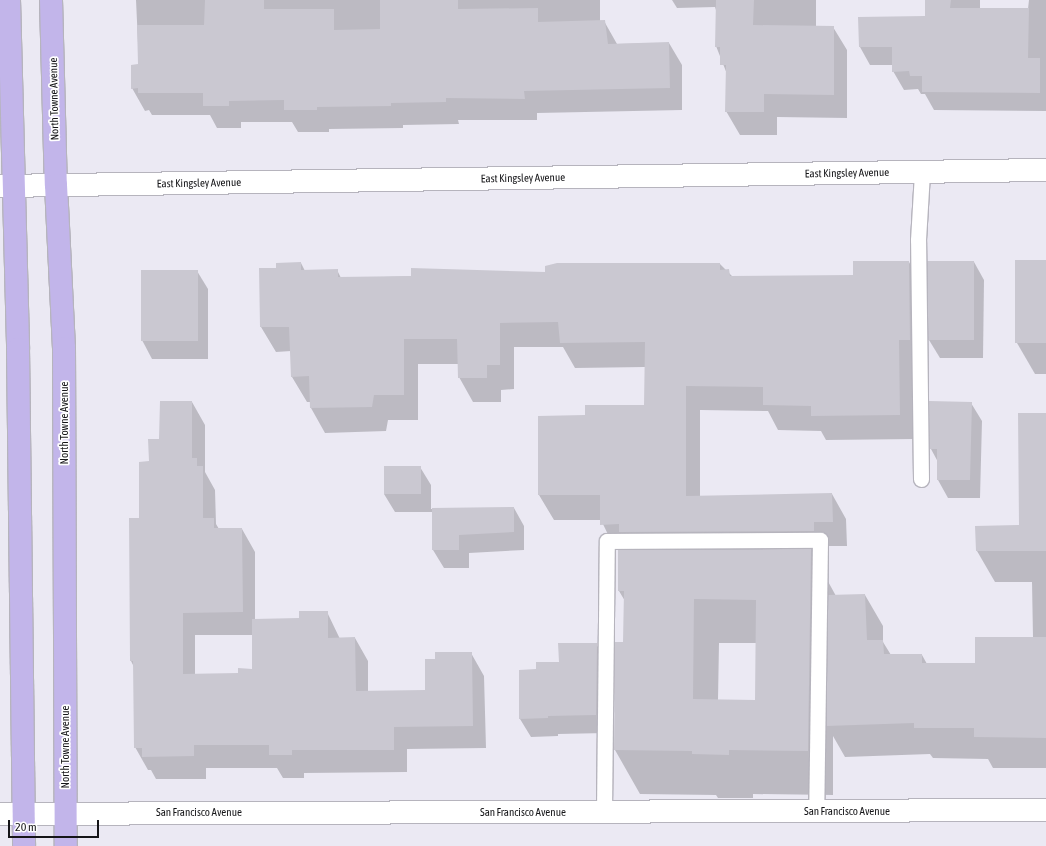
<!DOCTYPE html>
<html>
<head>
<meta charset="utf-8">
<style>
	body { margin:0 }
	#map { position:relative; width:1046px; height:846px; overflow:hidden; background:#ebe9f3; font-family:"Asap Condensed",sans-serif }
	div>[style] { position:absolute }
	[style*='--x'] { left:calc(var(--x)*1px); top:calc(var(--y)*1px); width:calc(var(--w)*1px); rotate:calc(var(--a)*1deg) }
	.shadow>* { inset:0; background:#0003 }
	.building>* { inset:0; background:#cac8d1; transform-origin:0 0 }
	.roads { filter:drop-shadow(1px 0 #b6b4bd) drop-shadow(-1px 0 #b6b4bd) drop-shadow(0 1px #b6b4bd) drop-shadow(0 -1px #b6b4bd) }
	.service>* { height:15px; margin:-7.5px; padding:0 7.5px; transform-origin:7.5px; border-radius:7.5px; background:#fff }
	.minor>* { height:22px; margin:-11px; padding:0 11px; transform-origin:11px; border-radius:11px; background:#fff }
	.tertiary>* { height:22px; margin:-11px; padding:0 11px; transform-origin:11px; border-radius:11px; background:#fff }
	.primary>* { height:22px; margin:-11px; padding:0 11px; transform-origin:11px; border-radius:11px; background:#c2b5ea }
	span { translate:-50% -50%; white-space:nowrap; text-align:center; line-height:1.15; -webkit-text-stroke:3.5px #fff; paint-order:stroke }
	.street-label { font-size:11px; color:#151518 }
	.scale { position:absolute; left:8px; top:820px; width:91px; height:18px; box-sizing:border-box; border:2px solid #151518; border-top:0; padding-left:5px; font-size:12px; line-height:14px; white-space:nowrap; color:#151518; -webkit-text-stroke:3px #fff; paint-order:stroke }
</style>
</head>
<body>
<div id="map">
	<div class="shadow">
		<i style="clip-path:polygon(136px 0,600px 0,600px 22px,604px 21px,617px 44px,669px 43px,682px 65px,682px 110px,537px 113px,537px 120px,458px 120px,459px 124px,403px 125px,403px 128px,329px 129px,329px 132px,298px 132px,292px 122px,241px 122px,241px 128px,217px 128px,210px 115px,152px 115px,149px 110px,145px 111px,132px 88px,139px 65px)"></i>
		<i style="clip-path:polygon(672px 0,816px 0,816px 27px,833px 27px,847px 50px,847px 118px,777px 117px,777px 135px,740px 135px,726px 111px,727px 74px,716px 46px,716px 10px,715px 7px,677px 8px)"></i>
		<i style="clip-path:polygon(926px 0,980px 0,980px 9px,1028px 9px,1029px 0,1046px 0,1046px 111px,934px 110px,925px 94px,921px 94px,918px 89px,904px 90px,893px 71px,893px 65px,870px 65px,860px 47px,926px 17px)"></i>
		<i style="clip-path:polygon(1046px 261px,1046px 374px,1035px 374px,1017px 343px)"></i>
		<i style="clip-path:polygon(evenodd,909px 262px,923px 287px,914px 439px,826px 440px,821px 431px,778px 430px,768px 411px,700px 410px,700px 497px,832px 494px,846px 519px,847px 546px,828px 546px,828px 556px,814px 556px,836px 596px,865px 595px,883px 626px,883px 642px,891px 655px,922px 655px,927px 664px,976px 664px,1033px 638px,1032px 582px,995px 582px,977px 551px,1020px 526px,1046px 414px,1046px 768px,993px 768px,988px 759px,933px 758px,930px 754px,845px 757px,833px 736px,833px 795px,753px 794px,753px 798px,718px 798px,716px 795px,640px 794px,615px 750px,616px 643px,624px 643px,625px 601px,619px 591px,619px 549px,615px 549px,601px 520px,554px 520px,539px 495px,586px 416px,645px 406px,645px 367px,575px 368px,563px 347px,514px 347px,514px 389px,501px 390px,501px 402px,473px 402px,459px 377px,458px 364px,418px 364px,418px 420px,388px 420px,386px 431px,325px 433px,311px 408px,311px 402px,307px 402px,292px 377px,291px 351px,276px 352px,261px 327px,277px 269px,301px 263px,305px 271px,337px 270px,341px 278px,546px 273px,720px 264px,733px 277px,854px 276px,909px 262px,719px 643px,756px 643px,756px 701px,718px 700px,719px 643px)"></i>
		<i style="clip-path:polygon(974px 262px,984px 280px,983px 358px,940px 358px,929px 340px)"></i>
		<i style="clip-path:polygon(197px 271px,208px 289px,208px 359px,152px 359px,142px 340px)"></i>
		<i style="clip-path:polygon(evenodd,192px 402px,205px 425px,205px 472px,215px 490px,216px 524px,219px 529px,242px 529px,255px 552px,255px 620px,300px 619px,327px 612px,340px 639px,355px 638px,368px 661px,368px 692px,426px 691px,436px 660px,471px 653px,484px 676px,486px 748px,407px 749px,407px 772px,304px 773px,304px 778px,283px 778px,277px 768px,206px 768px,206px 779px,156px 779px,151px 770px,148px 770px,135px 747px,134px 667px,131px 661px,130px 519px,140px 519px,150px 462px,160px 440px,192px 402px,195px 635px,253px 635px,253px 670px,239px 674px,195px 674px,195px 635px)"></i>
		<i style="clip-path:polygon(971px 403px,982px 421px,980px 498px,948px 498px,938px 480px,938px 462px,931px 449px)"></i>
		<i style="clip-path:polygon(420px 467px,431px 485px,431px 509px,514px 508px,524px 526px,524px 550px,469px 553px,469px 568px,444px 568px,433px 550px,433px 512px,395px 512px,384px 494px)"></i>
		<i style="clip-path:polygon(596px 644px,607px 662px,606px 733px,558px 734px,558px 736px,531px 737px,520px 719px,520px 671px,537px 670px,560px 663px)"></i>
	</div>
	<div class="building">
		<i style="clip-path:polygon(205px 0,264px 0,264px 9px,334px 9px,334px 30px,380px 29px,380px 0,458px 0,458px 9px,538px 8px,538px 22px,605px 20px,608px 44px,669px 42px,670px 88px,524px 91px,525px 99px,446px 98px,446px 102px,391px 103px,391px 106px,317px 107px,317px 110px,284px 110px,284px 100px,229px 101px,229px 106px,203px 106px,203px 93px,138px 93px,138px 88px,131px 89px,131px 65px,138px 64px,137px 25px,204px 25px)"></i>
		<i style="clip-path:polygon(716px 0,754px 0,753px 25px,834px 26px,834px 95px,764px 94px,764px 112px,725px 112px,726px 65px,720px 65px,720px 47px,715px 47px)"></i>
		<i style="clip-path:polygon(925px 0,951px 0,950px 8px,1029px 8px,1028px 58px,1040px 58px,1040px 93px,922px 92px,922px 76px,910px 76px,909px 71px,892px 72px,892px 47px,859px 47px,858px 17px,925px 16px)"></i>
		<i style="left:1046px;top:260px;width:83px;height:31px;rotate:90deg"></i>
		<i style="clip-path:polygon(853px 261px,909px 261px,910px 340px,899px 340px,900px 415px,811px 416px,811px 406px,763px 405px,763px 387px,686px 386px,686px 496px,832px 493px,833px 522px,814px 522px,814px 531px,619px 532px,619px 524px,600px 525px,600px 495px,538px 495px,538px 416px,585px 415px,585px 405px,644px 405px,645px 342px,560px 343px,558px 322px,500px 323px,500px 365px,487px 365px,487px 378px,458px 378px,457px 339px,404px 339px,404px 395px,374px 395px,372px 407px,310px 408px,309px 376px,291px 377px,289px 327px,260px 327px,259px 268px,276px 268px,276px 263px,301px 262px,301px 270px,338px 269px,338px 277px,411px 276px,411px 268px,545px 272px,545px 266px,557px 263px,720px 263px,720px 270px,729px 269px,730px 276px,853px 275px)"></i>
		<i style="left:927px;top:261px;width:47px;height:79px"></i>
		<i style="left:141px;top:270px;width:57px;height:71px"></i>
		<i style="clip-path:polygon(160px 401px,192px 401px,192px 458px,197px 458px,197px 466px,203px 466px,203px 518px,214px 518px,214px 528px,242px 528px,243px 612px,183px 613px,183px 674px,238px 673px,238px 668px,252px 669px,252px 619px,299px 618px,299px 611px,328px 611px,328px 638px,355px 637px,356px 691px,425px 690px,425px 659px,435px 659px,435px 652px,472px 652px,473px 726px,394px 727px,394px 750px,292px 750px,292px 755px,269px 755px,269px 745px,194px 745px,194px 756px,142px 757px,142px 748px,134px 748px,133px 661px,130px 661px,129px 518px,139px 518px,139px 462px,149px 461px,148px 439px,159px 439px)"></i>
		<i style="clip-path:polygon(929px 401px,972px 402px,970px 480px,937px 480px,937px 449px,930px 449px)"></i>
		<i style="clip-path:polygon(1018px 413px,1046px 413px,1046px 551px,976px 551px,975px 526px,1019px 525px)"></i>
		<i style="left:421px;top:466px;width:28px;height:37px;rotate:90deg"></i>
		<i style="clip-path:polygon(514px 507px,514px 532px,459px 535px,459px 550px,432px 550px,432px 508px)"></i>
		<i style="clip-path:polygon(evenodd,811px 549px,808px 751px,729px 750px,729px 755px,692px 754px,692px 751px,614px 750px,615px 642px,623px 642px,624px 591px,618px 591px,618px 550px,811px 549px,694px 599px,756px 600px,755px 700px,693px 699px,694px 599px)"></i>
		<i style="clip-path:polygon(865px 594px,867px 640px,883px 640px,884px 654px,922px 654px,922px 663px,975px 663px,975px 637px,1046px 637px,1046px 738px,974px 737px,974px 728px,914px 728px,914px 723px,826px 726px,828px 595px)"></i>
		<i style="clip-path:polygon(558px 643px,597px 643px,596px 715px,548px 716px,548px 718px,519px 719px,519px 670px,536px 669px,536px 662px,559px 662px)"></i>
	</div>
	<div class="roads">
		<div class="service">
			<i style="--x:921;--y:479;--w:239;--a:-90.7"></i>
			<i style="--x:918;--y:240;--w:68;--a:-86.6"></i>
			<i style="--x:604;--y:811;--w:270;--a:-89.4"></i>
			<i style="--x:607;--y:541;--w:213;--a:-0.3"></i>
			<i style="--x:820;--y:540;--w:271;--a:90.8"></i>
		</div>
		<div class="minor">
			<i style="--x:0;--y:814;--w:1046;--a:-0.22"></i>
		</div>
		<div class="tertiary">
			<i style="--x:0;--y:186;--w:1046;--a:-0.88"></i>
		</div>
		<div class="primary">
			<i style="--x:9;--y:0;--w:349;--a:88.5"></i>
			<i style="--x:18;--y:349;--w:497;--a:89.3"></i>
			<i style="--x:51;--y:0;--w:185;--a:88.5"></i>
			<i style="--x:56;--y:185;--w:163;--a:87.2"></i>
			<i style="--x:64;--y:348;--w:498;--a:89.8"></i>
		</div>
	</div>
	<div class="street-label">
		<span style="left:54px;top:99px;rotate:-91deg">North Towne Avenue</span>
		<span style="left:847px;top:173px;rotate:-1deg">East Kingsley Avenue</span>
		<span style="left:523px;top:178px;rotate:-1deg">East Kingsley Avenue</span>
		<span style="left:199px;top:183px;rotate:-1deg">East Kingsley Avenue</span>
		<span style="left:64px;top:423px;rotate:-90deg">North Towne Avenue</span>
		<span style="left:65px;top:747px;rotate:-90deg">North Towne Avenue</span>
		<span style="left:847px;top:811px">San Francisco Avenue</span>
		<span style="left:199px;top:812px">San Francisco Avenue</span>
		<span style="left:523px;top:812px">San Francisco Avenue</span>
	</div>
	<div class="scale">20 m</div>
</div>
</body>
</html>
